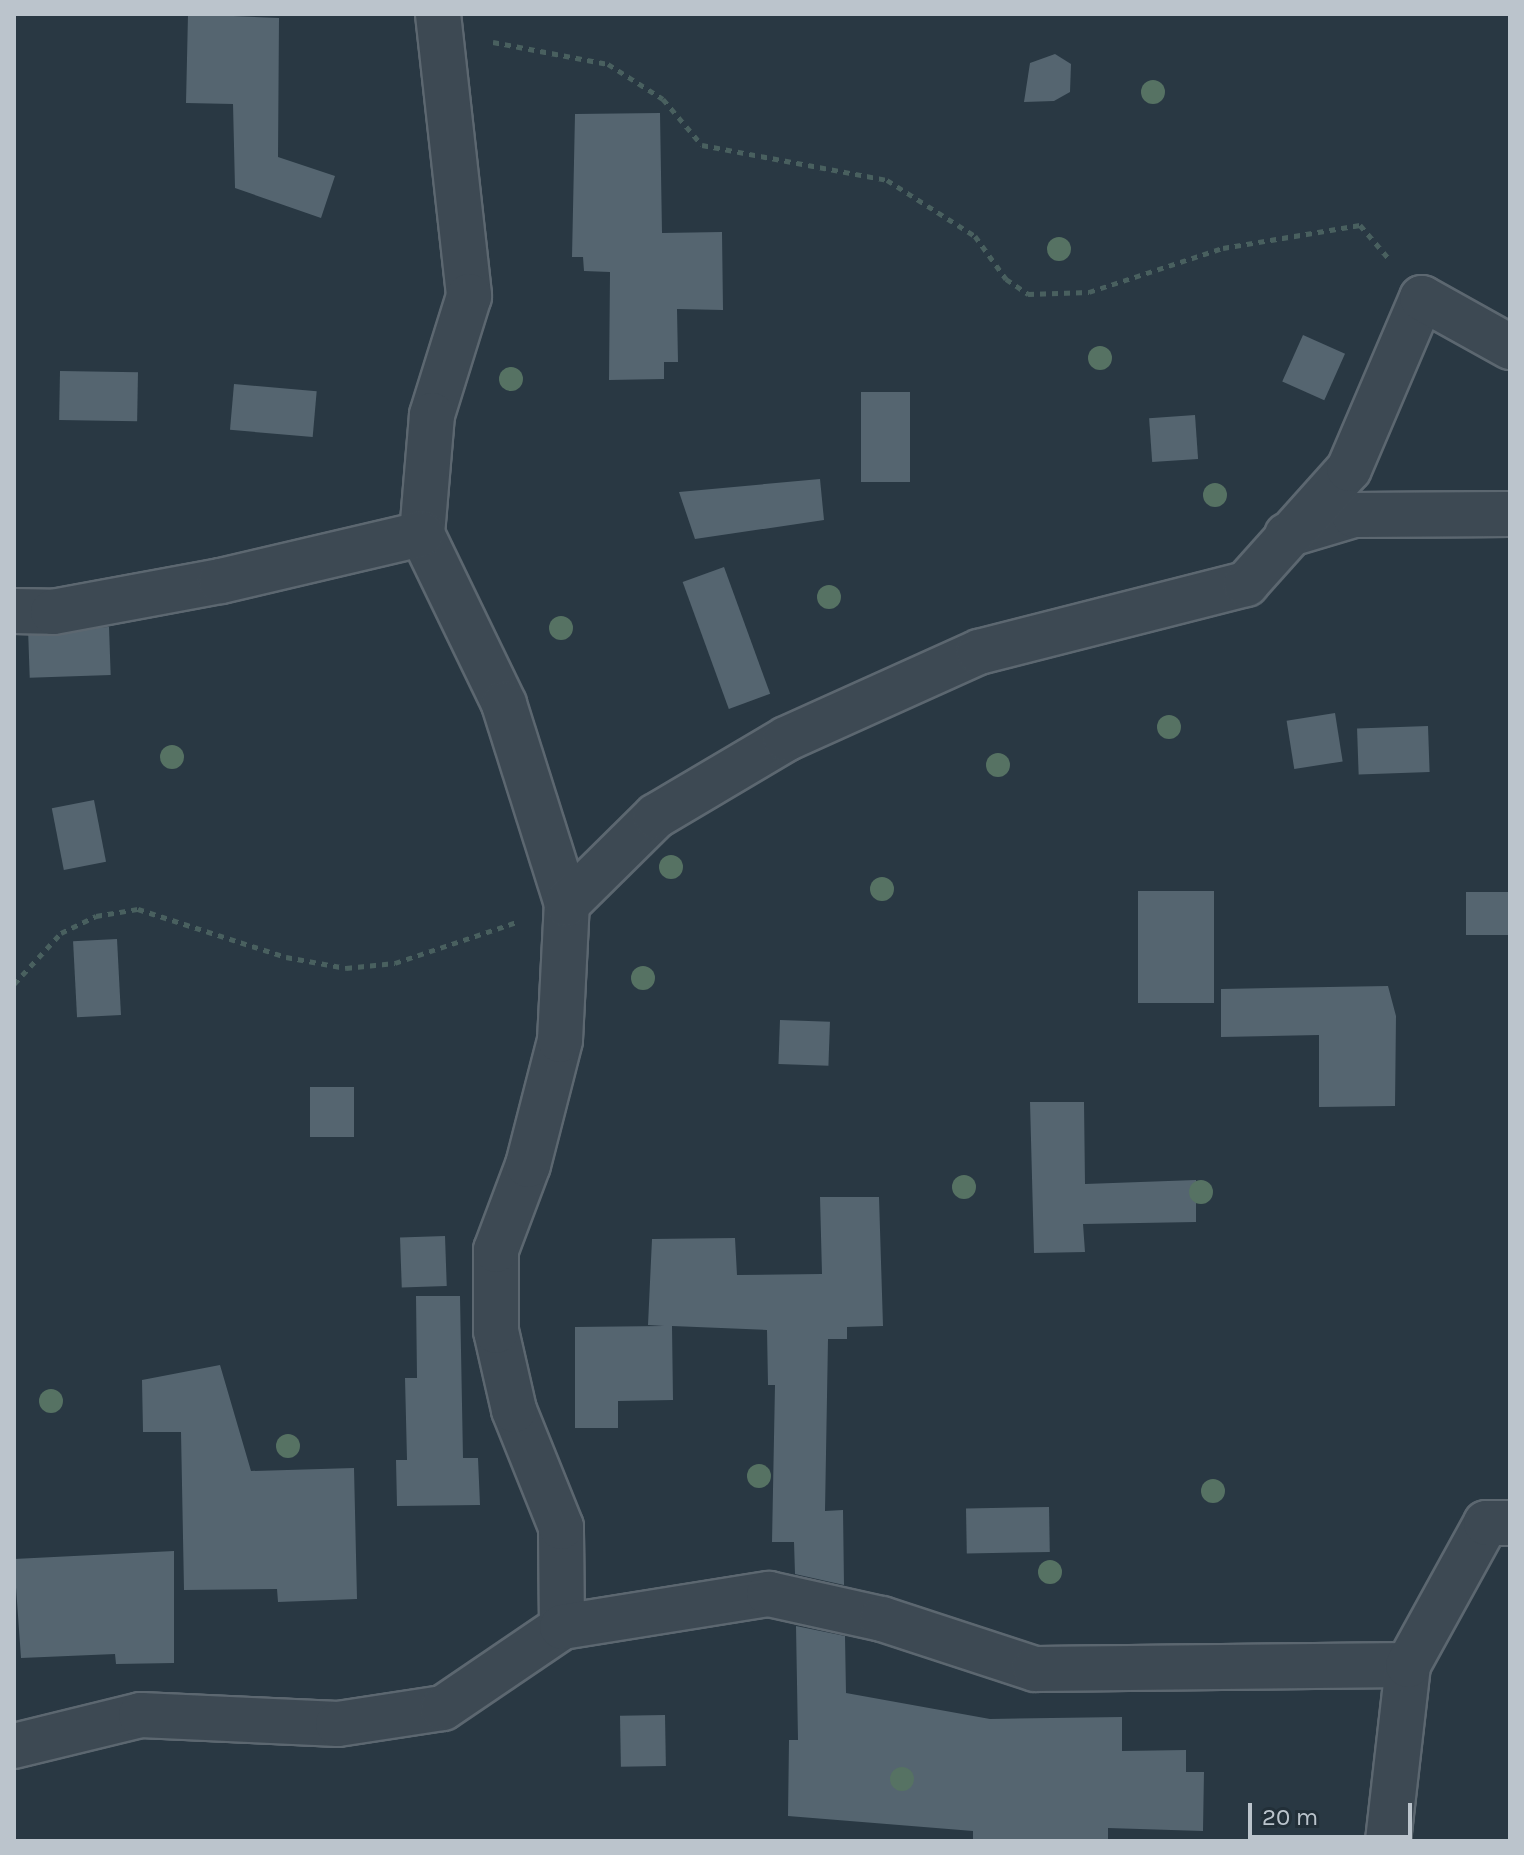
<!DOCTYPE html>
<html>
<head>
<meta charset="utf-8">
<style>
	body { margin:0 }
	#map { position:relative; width:1524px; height:1855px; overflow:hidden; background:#293843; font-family:Karla,sans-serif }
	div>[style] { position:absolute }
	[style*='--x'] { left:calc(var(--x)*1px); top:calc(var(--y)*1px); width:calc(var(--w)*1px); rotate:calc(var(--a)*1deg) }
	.building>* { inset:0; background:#556570; transform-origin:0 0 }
	.path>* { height:5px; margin-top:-2.5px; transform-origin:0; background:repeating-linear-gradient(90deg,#49605f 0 6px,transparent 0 12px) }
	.roads { filter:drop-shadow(2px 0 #5c6770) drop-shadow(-2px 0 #5c6770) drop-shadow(0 2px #5c6770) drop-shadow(0 -2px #5c6770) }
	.minor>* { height:44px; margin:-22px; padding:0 22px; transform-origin:22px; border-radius:22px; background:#3d4953 }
	.trees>* { width:24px; height:24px; margin:-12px; border-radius:50%; background:#567263 }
	span { translate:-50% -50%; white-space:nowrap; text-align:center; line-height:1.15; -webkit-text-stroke:8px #222f38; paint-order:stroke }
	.frame { position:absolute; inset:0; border:16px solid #bbc4cc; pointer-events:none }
	.scale { position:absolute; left:1248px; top:1803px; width:164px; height:36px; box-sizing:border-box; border:4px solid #bbc4cc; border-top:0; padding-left:10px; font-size:24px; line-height:28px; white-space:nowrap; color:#bbc4cc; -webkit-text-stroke:6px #222f38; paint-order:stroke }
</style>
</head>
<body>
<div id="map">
	<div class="building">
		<i style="clip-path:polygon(188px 14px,279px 18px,278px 157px,335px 176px,321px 218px,235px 188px,233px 104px,186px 103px)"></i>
		<i style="clip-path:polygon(1055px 54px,1071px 64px,1070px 92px,1054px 101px,1024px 102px,1030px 63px)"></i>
		<i style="clip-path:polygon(660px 113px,662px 233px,722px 232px,723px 310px,677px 309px,678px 362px,664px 362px,664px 379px,609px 380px,610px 272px,584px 271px,583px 257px,572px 257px,575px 114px)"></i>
		<i style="left:1303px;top:335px;width:46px;height:51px;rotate:24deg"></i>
		<i style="left:60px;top:371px;width:78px;height:49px;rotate:1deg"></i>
		<i style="left:234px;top:384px;width:83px;height:46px;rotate:5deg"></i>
		<i style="left:861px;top:392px;width:49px;height:90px"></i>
		<i style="left:1195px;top:415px;width:44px;height:46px;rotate:86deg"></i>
		<i style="clip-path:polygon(820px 479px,824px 520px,695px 539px,679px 492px)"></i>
		<i style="left:724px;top:567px;width:135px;height:44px;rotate:70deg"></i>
		<i style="left:109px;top:627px;width:48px;height:81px;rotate:88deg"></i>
		<i style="left:1335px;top:713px;width:49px;height:49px;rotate:81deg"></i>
		<i style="left:1428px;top:726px;width:46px;height:71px;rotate:88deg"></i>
		<i style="left:94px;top:800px;width:63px;height:43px;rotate:79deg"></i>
		<i style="left:1138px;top:891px;width:76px;height:112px"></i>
		<i style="left:1510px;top:892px;width:43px;height:44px;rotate:90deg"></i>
		<i style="left:117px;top:939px;width:76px;height:44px;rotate:87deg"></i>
		<i style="clip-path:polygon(1388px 986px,1396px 1016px,1395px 1106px,1319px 1107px,1319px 1035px,1221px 1037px,1221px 989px)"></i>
		<i style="left:780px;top:1020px;width:50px;height:44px;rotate:2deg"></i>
		<i style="left:310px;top:1087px;width:44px;height:50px"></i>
		<i style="clip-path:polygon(1030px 1102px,1084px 1102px,1085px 1184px,1196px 1180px,1196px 1222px,1083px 1224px,1085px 1252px,1034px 1253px)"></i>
		<i style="clip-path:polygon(820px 1197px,879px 1197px,883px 1326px,847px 1327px,847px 1339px,828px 1339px,825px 1511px,843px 1510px,844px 1585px,795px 1574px,794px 1542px,772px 1542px,775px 1385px,768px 1385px,767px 1330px,672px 1326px,673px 1400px,618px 1401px,618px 1428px,575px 1428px,575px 1327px,664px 1326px,648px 1325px,652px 1239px,735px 1238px,737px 1275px,822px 1274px)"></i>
		<i style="left:445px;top:1236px;width:50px;height:45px;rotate:88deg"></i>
		<i style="clip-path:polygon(416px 1296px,460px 1296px,463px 1458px,478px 1458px,480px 1505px,397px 1506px,396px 1460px,407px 1460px,405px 1378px,417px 1378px)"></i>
		<i style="clip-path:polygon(220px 1365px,251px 1471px,354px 1468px,357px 1599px,278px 1602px,277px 1589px,184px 1590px,181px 1432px,143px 1432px,142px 1380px)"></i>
		<i style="left:1049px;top:1507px;width:45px;height:83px;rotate:89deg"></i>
		<i style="clip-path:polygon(174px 1551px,174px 1663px,116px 1664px,115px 1654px,21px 1658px,14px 1559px)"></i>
		<i style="clip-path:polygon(796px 1626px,845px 1636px,846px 1693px,990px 1719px,1122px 1717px,1122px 1751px,1186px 1750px,1186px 1772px,1204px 1772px,1203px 1831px,1108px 1828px,1108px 1841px,973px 1841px,973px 1831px,788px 1816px,789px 1740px,798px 1740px)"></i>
		<i style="left:665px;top:1715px;width:51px;height:45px;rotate:89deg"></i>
	</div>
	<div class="path">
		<i style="--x:493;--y:42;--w:117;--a:10.8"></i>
		<i style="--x:608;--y:64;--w:65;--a:32.5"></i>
		<i style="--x:663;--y:99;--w:60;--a:49.7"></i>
		<i style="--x:702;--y:145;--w:188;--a:10.7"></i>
		<i style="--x:887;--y:180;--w:104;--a:32.5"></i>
		<i style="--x:975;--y:236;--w:53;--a:54.2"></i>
		<i style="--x:1006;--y:279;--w:27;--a:34"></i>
		<i style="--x:1028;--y:294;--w:61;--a:-1.9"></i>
		<i style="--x:1089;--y:292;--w:141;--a:-18.2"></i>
		<i style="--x:1223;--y:248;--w:139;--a:-9.5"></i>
		<i style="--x:1360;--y:225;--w:46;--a:49.4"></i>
		<i style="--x:14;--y:984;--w:69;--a:-47.3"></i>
		<i style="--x:61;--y:933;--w:39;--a:-26"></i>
		<i style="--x:96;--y:916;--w:43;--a:-9.5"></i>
		<i style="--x:138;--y:909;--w:156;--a:18"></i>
		<i style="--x:286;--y:957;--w:61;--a:10.4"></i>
		<i style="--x:346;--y:968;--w:49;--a:-5.8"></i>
		<i style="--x:395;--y:963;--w:129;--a:-18.6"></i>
	</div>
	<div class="roads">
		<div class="minor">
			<i style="--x:438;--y:14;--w:284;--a:83.7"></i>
			<i style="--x:469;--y:296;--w:125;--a:107.3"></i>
			<i style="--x:432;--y:415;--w:119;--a:94.8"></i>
			<i style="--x:422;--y:534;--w:189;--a:64.2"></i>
			<i style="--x:504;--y:704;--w:210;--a:72.5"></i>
			<i style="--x:1287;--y:535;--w:70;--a:-16.6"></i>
			<i style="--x:1354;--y:515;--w:156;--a:-0.4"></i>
			<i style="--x:14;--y:611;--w:39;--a:1"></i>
			<i style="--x:53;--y:612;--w:171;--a:-10.5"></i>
			<i style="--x:221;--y:581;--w:206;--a:-13.2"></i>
			<i style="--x:562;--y:1627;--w:100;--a:-90.6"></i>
			<i style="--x:561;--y:1527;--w:126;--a:-111.9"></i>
			<i style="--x:514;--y:1410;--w:81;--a:-102.8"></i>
			<i style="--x:496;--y:1331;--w:81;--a:-90"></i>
			<i style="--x:496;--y:1250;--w:91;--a:-69.4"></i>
			<i style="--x:528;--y:1165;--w:129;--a:-75.6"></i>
			<i style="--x:560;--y:1040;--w:136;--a:-87.1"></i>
			<i style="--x:567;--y:904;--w:125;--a:-44.7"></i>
			<i style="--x:656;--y:816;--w:151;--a:-30.6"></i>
			<i style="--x:786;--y:739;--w:212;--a:-24.3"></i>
			<i style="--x:979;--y:652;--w:276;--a:-14.3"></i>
			<i style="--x:1246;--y:584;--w:154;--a:-48.2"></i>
			<i style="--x:1349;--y:469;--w:186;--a:-66.9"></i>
			<i style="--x:1422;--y:298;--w:101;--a:29.1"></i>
			<i style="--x:14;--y:1746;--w:131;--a:-13.7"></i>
			<i style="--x:141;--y:1715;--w:197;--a:2.6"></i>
			<i style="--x:338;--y:1724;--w:106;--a:-8.7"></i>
			<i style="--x:443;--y:1708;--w:144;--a:-34.2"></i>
			<i style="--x:562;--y:1627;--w:210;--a:-9.1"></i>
			<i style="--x:769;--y:1594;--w:116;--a:12.5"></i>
			<i style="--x:882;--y:1619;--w:161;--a:18.1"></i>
			<i style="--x:1035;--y:1669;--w:373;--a:-0.6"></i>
			<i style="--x:1388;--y:1841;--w:177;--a:-83.5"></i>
			<i style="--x:1408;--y:1665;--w:162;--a:-61.2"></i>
			<i style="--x:1486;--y:1523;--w:24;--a:0"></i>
		</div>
	</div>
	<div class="trees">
		<i style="left:1153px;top:92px"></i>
		<i style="left:1059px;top:249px"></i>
		<i style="left:1100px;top:358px"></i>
		<i style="left:511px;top:379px"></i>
		<i style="left:1215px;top:495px"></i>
		<i style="left:829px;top:597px"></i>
		<i style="left:561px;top:628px"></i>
		<i style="left:1169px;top:727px"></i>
		<i style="left:172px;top:757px"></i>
		<i style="left:998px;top:765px"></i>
		<i style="left:671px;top:867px"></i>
		<i style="left:882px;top:889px"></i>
		<i style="left:643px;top:978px"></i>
		<i style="left:964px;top:1187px"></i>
		<i style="left:1201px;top:1192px"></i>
		<i style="left:51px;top:1401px"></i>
		<i style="left:288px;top:1446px"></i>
		<i style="left:759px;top:1476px"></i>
		<i style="left:1213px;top:1491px"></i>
		<i style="left:1050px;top:1572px"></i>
		<i style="left:902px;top:1779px"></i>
	</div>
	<div class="frame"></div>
	<div class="scale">20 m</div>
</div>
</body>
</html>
